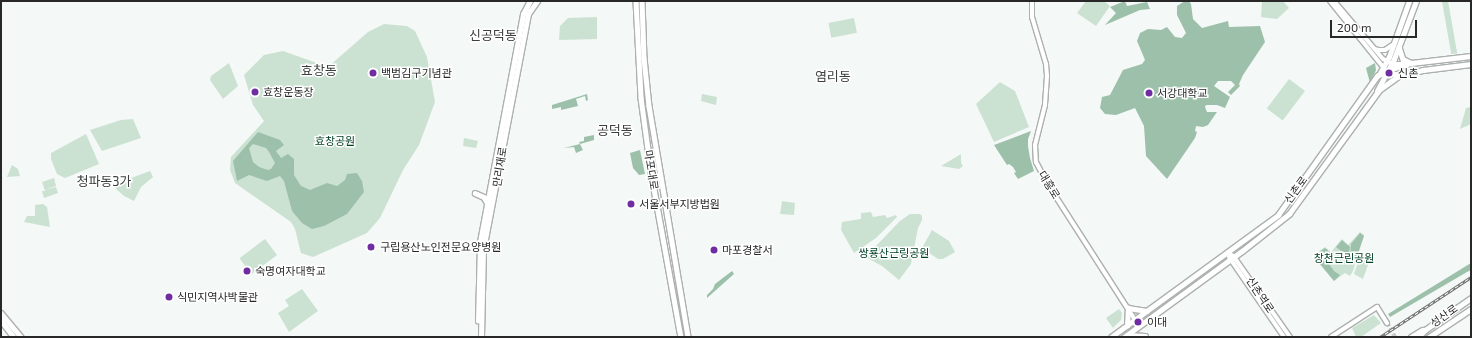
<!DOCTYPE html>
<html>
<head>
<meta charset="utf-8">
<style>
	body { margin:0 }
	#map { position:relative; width:1472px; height:338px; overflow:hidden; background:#f4f8f6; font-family:"Exo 2","Noto Sans KR",sans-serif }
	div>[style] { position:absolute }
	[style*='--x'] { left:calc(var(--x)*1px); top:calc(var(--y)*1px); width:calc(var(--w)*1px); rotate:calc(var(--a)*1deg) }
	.green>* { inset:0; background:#cbe2d3; transform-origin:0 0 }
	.forest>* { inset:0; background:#9dc0aa }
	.secondary-tunnel>* { height:4px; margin-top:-2px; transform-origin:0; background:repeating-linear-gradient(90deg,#cbcecd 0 4px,transparent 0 6px) }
	.roads { filter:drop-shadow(1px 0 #acb0ae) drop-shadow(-1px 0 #acb0ae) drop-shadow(0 1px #acb0ae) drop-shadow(0 -1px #acb0ae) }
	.secondary>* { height:4px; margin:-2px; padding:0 2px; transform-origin:2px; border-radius:2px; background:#fff }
	.primary>* { height:4.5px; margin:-2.25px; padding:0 2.25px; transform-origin:2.25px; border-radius:2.25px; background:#fff }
	.rail>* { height:2.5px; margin-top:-1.25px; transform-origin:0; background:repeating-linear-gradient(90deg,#fff 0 3px,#6b6d6c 0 6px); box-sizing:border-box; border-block:1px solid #6b6d6c }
	.dots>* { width:11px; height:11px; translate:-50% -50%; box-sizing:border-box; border:2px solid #fff; border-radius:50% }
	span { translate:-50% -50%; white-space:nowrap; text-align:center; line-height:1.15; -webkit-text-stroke:3px #fff; paint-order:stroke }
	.poi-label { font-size:11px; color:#272827 }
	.left { translate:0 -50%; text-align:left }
	.park-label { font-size:11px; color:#004124 }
	.street-label { font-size:11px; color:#272827 }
	.quarter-label { font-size:13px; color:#3c3f3d }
	.frame { position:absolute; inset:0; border:2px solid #272827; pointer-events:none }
	.scale { position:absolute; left:1330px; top:20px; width:87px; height:18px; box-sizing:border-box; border:2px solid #272827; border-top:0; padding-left:5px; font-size:12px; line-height:14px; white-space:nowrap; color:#272827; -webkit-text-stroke:3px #fff; paint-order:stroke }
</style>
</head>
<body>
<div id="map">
	<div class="green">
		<i style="clip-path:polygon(1086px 1px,1104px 1px,1110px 6px,1096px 26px,1077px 13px)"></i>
		<i style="clip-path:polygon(1262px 1px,1283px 1px,1289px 8px,1277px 19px,1261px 17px)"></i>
		<i style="left:1448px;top:1px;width:53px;height:6px;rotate:80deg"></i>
		<i style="clip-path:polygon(597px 17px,597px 39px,559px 40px,560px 26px,568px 18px)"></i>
		<i style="left:854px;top:18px;width:15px;height:26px;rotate:79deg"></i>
		<i style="clip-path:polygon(384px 24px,407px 26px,415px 31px,427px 57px,435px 102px,419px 145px,403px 170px,380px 218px,367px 233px,313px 257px,301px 253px,295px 229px,291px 222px,235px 183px,230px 170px,231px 157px,264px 121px,253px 105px,244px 75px,264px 55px,283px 51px,328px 67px,368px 32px)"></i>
		<i style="clip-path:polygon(229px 63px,238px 86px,223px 99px,210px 80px,211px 76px)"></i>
		<i style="left:1289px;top:79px;width:20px;height:37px;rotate:37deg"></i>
		<i style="clip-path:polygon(1000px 82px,1015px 91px,1029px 127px,994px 142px,976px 104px)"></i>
		<i style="clip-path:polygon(702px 94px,717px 97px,716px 105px,701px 101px)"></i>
		<i style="clip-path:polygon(1471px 107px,1471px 124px,1460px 129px,1466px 108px)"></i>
		<i style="clip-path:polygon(133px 119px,141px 138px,102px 151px,90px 130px,121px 120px)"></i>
		<i style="clip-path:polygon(86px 134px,99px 164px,65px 178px,57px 174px,51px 159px,51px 153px)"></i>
		<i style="clip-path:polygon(464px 138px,478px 141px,476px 148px,463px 146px)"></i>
		<i style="clip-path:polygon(961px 154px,961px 163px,963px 166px,959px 169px,941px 166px)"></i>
		<i style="clip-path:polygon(12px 165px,18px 169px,20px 176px,7px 177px)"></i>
		<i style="clip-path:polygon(150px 171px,153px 177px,141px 187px,134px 201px,124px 196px,116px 189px,115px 184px)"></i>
		<i style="clip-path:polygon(54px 178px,56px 186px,45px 190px,56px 187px,58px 193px,44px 198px,42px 191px,45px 191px,42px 182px)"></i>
		<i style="clip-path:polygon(782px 201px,795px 203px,794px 215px,780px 214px)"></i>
		<i style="clip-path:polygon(43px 204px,47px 207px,50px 227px,24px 222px,27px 216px,35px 216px,35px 205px)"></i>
		<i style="clip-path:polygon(871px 212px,873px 217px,885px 215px,887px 218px,896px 215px,897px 217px,876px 238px,854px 253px,841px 230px,842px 222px,861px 219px,861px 213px)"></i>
		<i style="clip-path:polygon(910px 214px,920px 214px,922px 216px,922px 220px,918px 228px,911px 264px,899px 280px,882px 266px,862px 255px,875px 247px,900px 221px)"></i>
		<i style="clip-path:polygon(932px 230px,949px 241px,955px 252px,943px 259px,938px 259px,922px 248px)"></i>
		<i style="clip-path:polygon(1360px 232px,1364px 235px,1353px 271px,1350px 276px,1345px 273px,1334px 281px,1319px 262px,1323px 258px,1318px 252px,1325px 247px,1331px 252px,1342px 239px,1348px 245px)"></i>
		<i style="left:265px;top:239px;width:20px;height:32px;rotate:53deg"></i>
		<i style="clip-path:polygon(1359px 259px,1369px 262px,1363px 279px,1354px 274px)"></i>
		<i style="clip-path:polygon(302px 289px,318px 311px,289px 332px,278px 313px,289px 306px,285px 300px)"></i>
		<i style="clip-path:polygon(1119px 309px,1122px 313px,1121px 320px,1113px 328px,1106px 318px)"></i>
		<i style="clip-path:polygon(1374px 315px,1381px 323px,1361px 337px,1356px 337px,1352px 328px)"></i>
	</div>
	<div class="forest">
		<i style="clip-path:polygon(1125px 1px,1127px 6px,1147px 2px,1150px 9px,1140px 10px,1105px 25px,1116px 13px,1110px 7px)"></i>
		<i style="clip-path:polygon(1185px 1px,1189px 1px,1191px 4px,1193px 19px,1202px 28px,1228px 21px,1229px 27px,1260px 26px,1265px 42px,1243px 75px,1239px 84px,1240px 86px,1231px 95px,1228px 92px,1235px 85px,1231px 81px,1218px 81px,1214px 86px,1230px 97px,1225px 108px,1217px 105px,1206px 105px,1205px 107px,1207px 112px,1217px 112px,1208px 125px,1203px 127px,1196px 126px,1195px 131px,1197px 132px,1195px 138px,1167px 179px,1146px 156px,1144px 126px,1135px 108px,1116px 115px,1105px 114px,1100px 108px,1102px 97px,1110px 95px,1123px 70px,1142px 64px,1145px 60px,1137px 41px,1140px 33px,1148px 29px,1161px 30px,1167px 27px,1175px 37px,1182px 38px,1186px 33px,1177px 15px,1177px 6px)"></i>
		<i style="clip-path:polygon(1375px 63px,1376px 70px,1370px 83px,1366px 68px)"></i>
		<i style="clip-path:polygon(587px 94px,588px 100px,586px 101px,585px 96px,576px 99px,578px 106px,561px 110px,561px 107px,552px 109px,552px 105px)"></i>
		<i style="clip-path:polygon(1031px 131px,1028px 139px,1028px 146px,1030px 158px,1034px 171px,1018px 179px,1014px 173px,1016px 172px,1013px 167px,1009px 164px,1007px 165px,994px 145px)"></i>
		<i style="clip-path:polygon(evenodd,258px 132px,280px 140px,284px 145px,276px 151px,281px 158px,288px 154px,294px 159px,294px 175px,301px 186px,310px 190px,327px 183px,337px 186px,345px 180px,347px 174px,357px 173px,362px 181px,364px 192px,347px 214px,324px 226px,312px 229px,302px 223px,292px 211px,284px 181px,280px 176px,267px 181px,249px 175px,237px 181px,233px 161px,258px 132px,253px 144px,266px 148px,269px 152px,275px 163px,271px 169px,268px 170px,259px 167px,253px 162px,249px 148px,253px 144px)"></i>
		<i style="clip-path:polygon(594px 135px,594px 140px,580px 144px,583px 150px,576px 153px,574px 147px,564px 148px,580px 144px,579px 142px,584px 141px,584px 137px)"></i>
		<i style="clip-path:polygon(640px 150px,645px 174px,639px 175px,633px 168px,630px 153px)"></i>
		<i style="clip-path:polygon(1360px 233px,1364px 236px,1356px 259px,1350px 257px,1351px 244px)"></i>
		<i style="clip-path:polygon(1342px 240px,1350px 247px,1348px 256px,1336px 247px)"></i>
		<i style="clip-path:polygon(1325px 248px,1333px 255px,1327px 261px,1334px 271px,1340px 275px,1334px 281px,1319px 263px,1324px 258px,1319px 252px)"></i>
		<i style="clip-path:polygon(1471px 263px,1471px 270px,1467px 272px,1390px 317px,1388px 314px)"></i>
		<i style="clip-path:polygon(732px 271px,734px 274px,707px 298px,707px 295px,713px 289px,715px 284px)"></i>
	</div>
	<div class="secondary-tunnel">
		<i style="--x:1387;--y:323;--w:16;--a:60"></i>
	</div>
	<div class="roads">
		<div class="secondary">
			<i style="--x:1032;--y:1;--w:16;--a:90"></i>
			<i style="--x:1032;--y:17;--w:49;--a:73.4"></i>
			<i style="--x:1046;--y:64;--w:12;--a:85"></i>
			<i style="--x:1047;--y:76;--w:29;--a:94"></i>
			<i style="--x:1045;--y:105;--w:41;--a:104"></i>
			<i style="--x:1035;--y:145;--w:17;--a:87"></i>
			<i style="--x:1036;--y:162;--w:27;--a:62"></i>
			<i style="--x:1049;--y:186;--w:166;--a:57.3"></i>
			<i style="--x:1330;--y:1;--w:85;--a:51.2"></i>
			<i style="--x:1334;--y:1;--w:76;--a:49.8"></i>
			<i style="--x:1383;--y:59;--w:10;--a:29"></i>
			<i style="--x:1392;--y:64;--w:13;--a:0"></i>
			<i style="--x:1375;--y:49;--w:3;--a:18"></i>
			<i style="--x:1378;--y:50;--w:7;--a:0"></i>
			<i style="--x:1385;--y:50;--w:11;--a:-34"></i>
			<i style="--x:1228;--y:252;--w:8;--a:40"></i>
			<i style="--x:1234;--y:257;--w:98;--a:55"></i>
			<i style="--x:1229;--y:257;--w:97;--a:55.5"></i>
			<i style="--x:1331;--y:337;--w:55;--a:-33.1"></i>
			<i style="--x:1377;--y:307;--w:19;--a:58"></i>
		</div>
		<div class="primary">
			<i style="--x:636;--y:1;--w:97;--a:87"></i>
			<i style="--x:641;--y:98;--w:81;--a:82.2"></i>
			<i style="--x:652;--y:178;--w:162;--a:79.7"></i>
			<i style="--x:642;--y:1;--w:57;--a:88"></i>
			<i style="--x:644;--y:58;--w:48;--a:84.1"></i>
			<i style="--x:649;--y:106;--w:234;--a:80.4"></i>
			<i style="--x:1399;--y:47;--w:13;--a:72"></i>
			<i style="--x:1403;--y:59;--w:9;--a:27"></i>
			<i style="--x:1385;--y:70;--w:6;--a:31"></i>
			<i style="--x:1390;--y:73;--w:10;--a:11"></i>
			<i style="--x:1380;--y:73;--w:18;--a:-61"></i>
			<i style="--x:1389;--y:57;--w:59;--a:-70.3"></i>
			<i style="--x:1377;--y:91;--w:36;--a:-62"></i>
			<i style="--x:1394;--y:59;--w:62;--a:-69.2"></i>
			<i style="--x:475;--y:193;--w:10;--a:24"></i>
			<i style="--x:484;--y:197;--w:8;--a:60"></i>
			<i style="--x:1;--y:313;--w:31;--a:50"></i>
			<i style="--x:1;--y:320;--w:21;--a:53"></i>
			<i style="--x:478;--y:321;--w:79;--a:-88.5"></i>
			<i style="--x:480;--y:242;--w:232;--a:-79.3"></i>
			<i style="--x:523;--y:14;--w:15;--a:-62"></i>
			<i style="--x:1127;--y:326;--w:18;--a:-87"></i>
			<i style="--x:1128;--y:308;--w:19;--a:9"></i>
			<i style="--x:1127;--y:335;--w:18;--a:3"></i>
			<i style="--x:481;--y:337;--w:87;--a:-88.7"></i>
			<i style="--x:483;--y:250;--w:240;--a:-79.2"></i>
			<i style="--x:528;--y:14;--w:16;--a:-55"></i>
			<i style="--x:1111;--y:337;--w:207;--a:-36.1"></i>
			<i style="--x:1278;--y:215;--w:171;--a:-54.5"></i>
			<i style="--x:1377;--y:76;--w:13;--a:-27"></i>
			<i style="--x:1389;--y:70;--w:23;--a:-18"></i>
			<i style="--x:1411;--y:63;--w:60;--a:-6.7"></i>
			<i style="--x:1124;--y:337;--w:146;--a:-36.1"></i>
			<i style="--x:1242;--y:251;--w:60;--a:-38.2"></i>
			<i style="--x:1289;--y:214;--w:153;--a:-54"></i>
			<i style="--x:1379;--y:90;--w:26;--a:-36"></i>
			<i style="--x:1400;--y:75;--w:24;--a:-12"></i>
			<i style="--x:1423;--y:70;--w:48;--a:-7.1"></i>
			<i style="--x:1411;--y:337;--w:13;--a:-32"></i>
			<i style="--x:1418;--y:337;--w:10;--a:-45"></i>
			<i style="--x:1425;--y:330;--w:56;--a:-34.8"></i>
			<i style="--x:1429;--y:337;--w:50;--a:-33.7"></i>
		</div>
	</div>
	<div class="rail">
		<i style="--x:1380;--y:337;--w:109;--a:-33.4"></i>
	</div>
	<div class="dots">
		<i style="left:373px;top:73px;background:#702da2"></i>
		<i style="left:1389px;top:73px;background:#702da2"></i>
		<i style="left:255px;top:92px;background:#702da2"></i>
		<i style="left:1149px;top:93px;background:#702da2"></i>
		<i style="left:631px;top:204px;background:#702da2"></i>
		<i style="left:371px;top:247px;background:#702da2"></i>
		<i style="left:714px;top:250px;background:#702da2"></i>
		<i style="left:247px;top:271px;background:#702da2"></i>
		<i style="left:169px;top:297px;background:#702da2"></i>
		<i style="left:1138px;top:322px;background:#702da2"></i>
	</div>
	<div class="poi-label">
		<span class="left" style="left:381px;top:73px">백범김구기념관</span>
		<span class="left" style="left:1398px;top:73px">신촌</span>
		<span class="left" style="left:263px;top:92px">효창운동장</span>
		<span class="left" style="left:1157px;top:93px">서강대학교</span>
		<span class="left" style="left:639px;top:204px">서울서부지방법원</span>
		<span class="left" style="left:380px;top:247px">구립용산노인전문요양병원</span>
		<span class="left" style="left:722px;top:250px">마포경찰서</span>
		<span class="left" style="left:255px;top:271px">숙명여자대학교</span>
		<span class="left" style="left:177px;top:297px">식민지역사박물관</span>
		<span class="left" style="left:1147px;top:322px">이대</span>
	</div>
	<div class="park-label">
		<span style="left:335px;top:141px">효창공원</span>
		<span style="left:894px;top:253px">쌍룡산근링공원</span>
		<span style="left:1344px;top:258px">창천근린공원</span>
	</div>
	<div class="street-label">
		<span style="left:500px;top:167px;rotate:-81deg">만리재로</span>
		<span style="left:651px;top:170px;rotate:81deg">마포대로</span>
		<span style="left:1049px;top:185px;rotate:58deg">대흥로</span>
		<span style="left:1296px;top:190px;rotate:-54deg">신촌로</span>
		<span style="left:1260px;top:295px;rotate:56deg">신촌역로</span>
		<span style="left:1444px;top:316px;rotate:-35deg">성산로</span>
	</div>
	<div class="quarter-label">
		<span style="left:493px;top:35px">신공덕동</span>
		<span style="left:319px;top:70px">효창동</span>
		<span style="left:833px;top:76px">염리동</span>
		<span style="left:615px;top:130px">공덕동</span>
		<span style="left:104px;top:181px">청파동3가</span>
	</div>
	<div class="frame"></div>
	<div class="scale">200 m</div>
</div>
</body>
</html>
